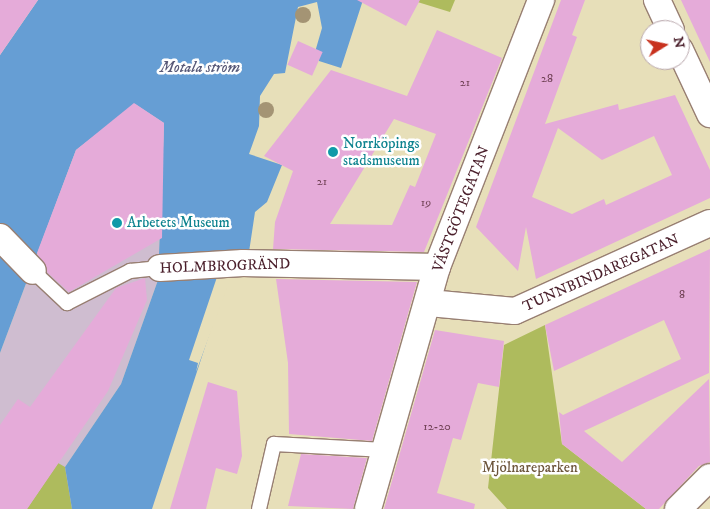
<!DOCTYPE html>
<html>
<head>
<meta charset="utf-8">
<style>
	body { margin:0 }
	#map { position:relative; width:710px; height:509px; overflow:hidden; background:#e7dfb9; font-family:"IM FELL DW Pica",serif }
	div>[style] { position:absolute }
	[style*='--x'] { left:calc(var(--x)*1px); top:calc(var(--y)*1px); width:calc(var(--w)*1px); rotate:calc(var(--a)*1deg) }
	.industrial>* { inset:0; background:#cfbdd0 }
	.green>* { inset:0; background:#aebb5d }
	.water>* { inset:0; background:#669ed4 }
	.pier>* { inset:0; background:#e7dfb9 }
	.building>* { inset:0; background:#e5abd9; transform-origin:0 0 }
	.roads { filter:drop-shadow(1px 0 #987f72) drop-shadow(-1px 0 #987f72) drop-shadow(0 1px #987f72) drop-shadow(0 -1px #987f72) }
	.lane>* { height:14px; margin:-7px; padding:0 7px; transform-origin:7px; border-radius:7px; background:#fff }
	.street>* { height:26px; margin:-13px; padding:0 13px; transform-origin:13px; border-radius:13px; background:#fff }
	.trees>* { width:16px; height:16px; margin:-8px; border-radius:50%; background:#a49474 }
	.dots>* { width:14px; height:14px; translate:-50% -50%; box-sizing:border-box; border:2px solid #fff; border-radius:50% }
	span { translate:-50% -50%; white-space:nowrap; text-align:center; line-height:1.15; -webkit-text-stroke:5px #fff; paint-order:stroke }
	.number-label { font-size:12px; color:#714256 }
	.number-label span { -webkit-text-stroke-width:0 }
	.culture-label { font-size:15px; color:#0d838f }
	.left { translate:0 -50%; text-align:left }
	.street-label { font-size:15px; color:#4a1f2b }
	.park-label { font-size:15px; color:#6d563c }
	.water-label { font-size:16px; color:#575877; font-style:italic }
	.north { position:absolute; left:640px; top:20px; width:50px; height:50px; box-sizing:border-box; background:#fff; border:1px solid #b7a5aa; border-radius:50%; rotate:80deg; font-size:14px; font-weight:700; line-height:20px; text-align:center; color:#4a1f2b }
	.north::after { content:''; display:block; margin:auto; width:18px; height:22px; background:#c8321e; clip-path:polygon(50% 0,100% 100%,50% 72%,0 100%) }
</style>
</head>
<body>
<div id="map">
	<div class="industrial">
		<i style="clip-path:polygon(134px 103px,164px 123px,158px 280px,121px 384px,65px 467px,72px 509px,0 509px,0 353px,76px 150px)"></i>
	</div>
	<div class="green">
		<i style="clip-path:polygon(411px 0,455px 0,450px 12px)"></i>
		<i style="clip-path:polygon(545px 325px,562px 444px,646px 509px,507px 509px,488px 488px,504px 345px)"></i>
		<i style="clip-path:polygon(58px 463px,65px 467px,72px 509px,27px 509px)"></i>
	</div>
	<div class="water">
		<i style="clip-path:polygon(38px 0,363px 0,341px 68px,319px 61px,315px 52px,322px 28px,317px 2px,298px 7px,285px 73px,274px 74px,260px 96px,259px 126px,249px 154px,282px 165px,267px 202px,255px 212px,249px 252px,228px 277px,152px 509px,72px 509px,65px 467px,121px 384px,158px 280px,164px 123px,135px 104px,76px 150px,0 353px,0 55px)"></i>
	</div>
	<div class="pier">
		<i style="clip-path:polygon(217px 277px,231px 277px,196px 372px,198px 363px,189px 360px)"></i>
	</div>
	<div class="building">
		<i style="clip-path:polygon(0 0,38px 0,0 55px)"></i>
		<i style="clip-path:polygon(357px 0,420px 0,406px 26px)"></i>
		<i style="clip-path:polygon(evenodd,561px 0,585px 0,572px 35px,577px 37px,545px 124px,618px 104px,619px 110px,675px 95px,710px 170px,710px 198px,536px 279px,526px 227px,518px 271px,476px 227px,561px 0,558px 128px,602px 160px,654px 136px,672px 175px,606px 205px,604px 199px,572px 214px,532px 197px,558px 128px)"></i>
		<i style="clip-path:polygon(681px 0,710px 0,710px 62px)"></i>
		<i style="clip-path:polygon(evenodd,437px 30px,502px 58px,424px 252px,273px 249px,275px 222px,293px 171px,264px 156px,331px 70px,407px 96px,437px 30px,394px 119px,436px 134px,415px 187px,410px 185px,392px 225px,330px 224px,394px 119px)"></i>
		<i style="left:298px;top:41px;width:27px;height:26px;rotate:24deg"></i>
		<i style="clip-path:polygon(134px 103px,164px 123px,162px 238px,69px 292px,48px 273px,37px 253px,76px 150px)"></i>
		<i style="clip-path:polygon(710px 249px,709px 373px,584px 431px,622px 462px,709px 379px,710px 462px,699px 466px,659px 509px,646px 509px,562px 444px,559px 412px,563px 415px,681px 359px,664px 320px,554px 371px,545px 325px)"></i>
		<i style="clip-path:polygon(145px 278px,147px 300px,108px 391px,27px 509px,0 509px,0 425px,18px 399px,30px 407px,116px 288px)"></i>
		<i style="clip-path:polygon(276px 279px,417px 282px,372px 441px,289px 434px,288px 363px)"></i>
		<i style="clip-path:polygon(435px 330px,504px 341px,499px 387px,478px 383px,461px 440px,453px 438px,437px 493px,475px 504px,474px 509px,384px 509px)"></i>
		<i style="clip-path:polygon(208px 382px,237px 391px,242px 456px,237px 474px,216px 468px,206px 509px,170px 509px)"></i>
		<i style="clip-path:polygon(301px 454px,367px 458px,353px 509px,288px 506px)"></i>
	</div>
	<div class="roads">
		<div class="lane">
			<i style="--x:33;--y:271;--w:47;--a:43.3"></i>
			<i style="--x:67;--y:303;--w:71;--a:-26.9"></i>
			<i style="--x:130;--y:271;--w:30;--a:-6"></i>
			<i style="--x:259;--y:509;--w:67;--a:-77"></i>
			<i style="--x:274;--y:444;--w:111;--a:3.1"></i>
		</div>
		<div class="street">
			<i style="--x:657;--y:0;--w:33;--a:65"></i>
			<i style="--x:680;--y:50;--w:71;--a:64.9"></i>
			<i style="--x:0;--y:237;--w:47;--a:45.9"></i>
			<i style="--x:160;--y:268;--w:83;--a:-3.4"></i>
			<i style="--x:243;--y:263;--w:194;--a:1.2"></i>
			<i style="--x:429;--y:303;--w:86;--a:5.3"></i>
			<i style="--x:515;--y:311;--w:214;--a:-24.3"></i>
			<i style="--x:368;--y:509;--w:252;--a:-74.1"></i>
			<i style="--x:437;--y:267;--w:287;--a:-68.7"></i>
			<i style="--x:678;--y:509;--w:45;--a:-45"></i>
		</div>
	</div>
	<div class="trees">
		<i style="left:303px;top:15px"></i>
		<i style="left:266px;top:110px"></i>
	</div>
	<div class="dots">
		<i style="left:333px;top:152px;background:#0f9aa8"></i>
		<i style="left:117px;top:223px;background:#0f9aa8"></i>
	</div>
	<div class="number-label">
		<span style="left:547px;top:79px">28</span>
		<span style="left:465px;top:83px">21</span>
		<span style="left:322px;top:182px">21</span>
		<span style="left:426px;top:203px">19</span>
		<span style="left:682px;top:295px">8</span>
		<span style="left:437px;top:427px">12-20</span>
	</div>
	<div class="culture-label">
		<span class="left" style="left:343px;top:152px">Norrköpings<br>stadsmuseum</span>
		<span class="left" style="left:127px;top:223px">Arbetets Museum</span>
	</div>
	<div class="street-label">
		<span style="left:461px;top:209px;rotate:-69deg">VÄSTGÖTEGATAN</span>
		<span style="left:225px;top:266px;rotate:-2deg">HOLMBROGRÄND</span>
		<span style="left:601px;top:273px;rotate:-24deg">TUNNBINDAREGATAN</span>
	</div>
	<div class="park-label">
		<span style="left:530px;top:468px">Mjölnareparken</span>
	</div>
	<div class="water-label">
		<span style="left:200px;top:67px">Motala ström</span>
	</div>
	<div class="north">N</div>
</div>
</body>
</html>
